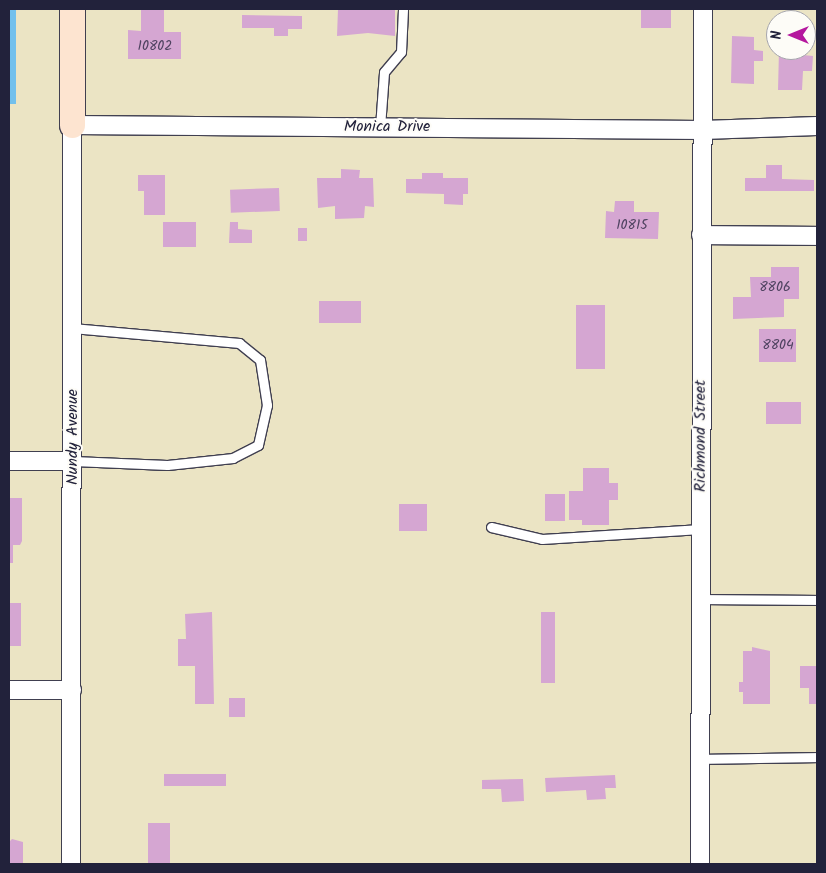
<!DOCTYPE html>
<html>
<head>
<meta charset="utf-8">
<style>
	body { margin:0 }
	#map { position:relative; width:826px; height:873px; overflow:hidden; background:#ebe4c4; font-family:Kalam,sans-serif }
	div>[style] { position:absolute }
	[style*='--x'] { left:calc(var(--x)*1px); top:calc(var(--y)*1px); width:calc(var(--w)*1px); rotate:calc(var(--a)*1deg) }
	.water>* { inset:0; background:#72c0ec; transform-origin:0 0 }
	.building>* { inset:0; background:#d5a6d2; transform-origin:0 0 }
	.roads { filter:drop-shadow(1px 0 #403f50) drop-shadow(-1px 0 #403f50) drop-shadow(0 1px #403f50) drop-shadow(0 -1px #403f50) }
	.lane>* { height:9px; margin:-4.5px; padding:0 4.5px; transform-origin:4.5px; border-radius:4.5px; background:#fff }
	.street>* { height:18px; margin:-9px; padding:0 9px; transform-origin:9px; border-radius:9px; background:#fff }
	.secondary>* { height:25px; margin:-12.5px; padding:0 12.5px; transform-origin:12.5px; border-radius:12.5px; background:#fde4d0 }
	span { translate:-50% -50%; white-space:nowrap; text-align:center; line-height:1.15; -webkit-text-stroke:4px #fdfcf7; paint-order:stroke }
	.number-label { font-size:14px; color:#4f4361 }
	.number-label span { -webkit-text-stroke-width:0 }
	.street-label { font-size:16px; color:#22223b }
	.frame { position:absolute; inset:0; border:10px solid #22223b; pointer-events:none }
	.north { position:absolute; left:766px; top:10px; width:50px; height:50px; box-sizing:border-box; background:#fdfcf7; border:1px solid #a5a5ac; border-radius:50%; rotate:270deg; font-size:14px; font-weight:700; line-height:20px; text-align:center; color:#22223b }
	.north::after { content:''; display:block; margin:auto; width:18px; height:22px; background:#b5179e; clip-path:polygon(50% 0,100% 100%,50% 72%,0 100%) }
</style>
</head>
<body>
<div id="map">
	<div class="water">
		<i style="left:9px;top:9px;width:7px;height:95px"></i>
	</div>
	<div class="building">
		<i style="clip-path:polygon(141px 9px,164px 9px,164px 32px,181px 32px,181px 59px,128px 59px,128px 30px,141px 31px)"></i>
		<i style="clip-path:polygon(338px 9px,395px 9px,395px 36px,368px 33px,337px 36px)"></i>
		<i style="left:641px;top:9px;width:30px;height:19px"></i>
		<i style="clip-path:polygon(242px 15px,302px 16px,302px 29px,288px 29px,288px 36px,274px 36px,274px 28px,242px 28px)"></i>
		<i style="clip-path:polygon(732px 36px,754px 37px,754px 50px,763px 51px,763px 61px,754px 61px,754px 84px,731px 83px)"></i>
		<i style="clip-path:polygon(779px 50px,803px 50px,803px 55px,813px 56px,812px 71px,803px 71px,802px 90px,778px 90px)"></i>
		<i style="clip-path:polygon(766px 165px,782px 165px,782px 179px,814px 180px,814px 191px,745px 191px,745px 178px,766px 178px)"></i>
		<i style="clip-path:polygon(341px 169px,360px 170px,359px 178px,373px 178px,374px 207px,365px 206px,364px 218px,335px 219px,335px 206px,318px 208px,317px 178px,341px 178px)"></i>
		<i style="clip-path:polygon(422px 173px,443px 173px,443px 178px,468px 178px,468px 194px,463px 194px,463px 205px,444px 204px,444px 194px,406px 193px,406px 179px,422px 179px)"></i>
		<i style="clip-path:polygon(138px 175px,165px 175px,165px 215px,144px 215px,144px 191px,138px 191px)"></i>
		<i style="left:279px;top:188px;width:23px;height:49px;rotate:88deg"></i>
		<i style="clip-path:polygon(615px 201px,634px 201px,634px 212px,659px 212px,658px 239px,605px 238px,606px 211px,614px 212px)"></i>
		<i style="left:196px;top:222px;width:25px;height:33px;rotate:90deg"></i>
		<i style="clip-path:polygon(230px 222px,238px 222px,238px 229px,252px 230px,252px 243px,229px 243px)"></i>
		<i style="left:298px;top:228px;width:9px;height:13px"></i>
		<i style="clip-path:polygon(771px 267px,799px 267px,799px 299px,784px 299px,784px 317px,733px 319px,733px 297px,751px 297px,750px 277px,771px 277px)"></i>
		<i style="left:319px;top:301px;width:42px;height:22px"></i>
		<i style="left:576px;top:305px;width:29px;height:64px"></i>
		<i style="left:759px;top:329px;width:37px;height:33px"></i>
		<i style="left:766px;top:402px;width:35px;height:22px"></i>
		<i style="clip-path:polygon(583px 468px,609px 468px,609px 483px,618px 483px,618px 500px,609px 500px,609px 525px,582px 525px,582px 520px,569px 520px,569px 491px,583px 491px)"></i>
		<i style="left:545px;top:494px;width:20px;height:27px"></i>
		<i style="clip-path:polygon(9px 498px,22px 498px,22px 541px,20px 545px,13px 545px,13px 563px,9px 563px)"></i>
		<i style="left:399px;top:504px;width:28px;height:27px"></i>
		<i style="left:9px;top:603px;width:12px;height:43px"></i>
		<i style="clip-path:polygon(212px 612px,214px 704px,195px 704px,195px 666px,178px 666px,178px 639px,186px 639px,185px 614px)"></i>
		<i style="left:541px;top:612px;width:14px;height:71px"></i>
		<i style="clip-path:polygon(752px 647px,770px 651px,770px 704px,743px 704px,743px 692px,739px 692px,739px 682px,743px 682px,743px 651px,752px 651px)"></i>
		<i style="clip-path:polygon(800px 666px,817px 666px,817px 704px,809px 704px,809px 688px,800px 688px)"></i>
		<i style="left:229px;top:698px;width:16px;height:19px"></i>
		<i style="left:164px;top:774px;width:62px;height:12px"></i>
		<i style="clip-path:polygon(615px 775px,616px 788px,605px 788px,606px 799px,587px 800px,586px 790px,546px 792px,545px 778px)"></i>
		<i style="clip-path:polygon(523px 779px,524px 801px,502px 802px,501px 789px,482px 789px,482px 780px)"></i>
		<i style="left:148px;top:823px;width:22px;height:41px"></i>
		<i style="clip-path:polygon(12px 839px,23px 842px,23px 864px,9px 864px,9px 842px)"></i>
	</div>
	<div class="roads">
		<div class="lane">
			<i style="--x:380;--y:127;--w:55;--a:-85.8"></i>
			<i style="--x:384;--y:72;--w:26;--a:-50"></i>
			<i style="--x:401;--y:52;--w:43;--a:-87.3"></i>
			<i style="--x:72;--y:328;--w:168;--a:5.1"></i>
			<i style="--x:239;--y:343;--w:27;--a:39"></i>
			<i style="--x:260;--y:360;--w:46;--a:81.2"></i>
			<i style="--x:267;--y:405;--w:41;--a:102.7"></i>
			<i style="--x:258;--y:445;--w:28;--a:153"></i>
			<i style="--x:233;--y:458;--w:66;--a:173.9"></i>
			<i style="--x:167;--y:465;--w:94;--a:-177.6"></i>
			<i style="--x:491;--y:527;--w:52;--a:13.2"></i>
			<i style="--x:542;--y:539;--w:159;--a:-3.6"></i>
			<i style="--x:701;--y:599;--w:116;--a:0.5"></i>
			<i style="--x:700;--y:759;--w:117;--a:-1"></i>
		</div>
		<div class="street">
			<i style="--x:701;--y:235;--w:116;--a:0.5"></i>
			<i style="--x:9;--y:461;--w:64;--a:0"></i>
			<i style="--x:9;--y:690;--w:63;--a:0"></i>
			<i style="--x:71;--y:864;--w:739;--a:-89.92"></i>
			<i style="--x:72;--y:125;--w:631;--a:0.45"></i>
			<i style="--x:703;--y:130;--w:114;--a:-2"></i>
			<i style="--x:700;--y:864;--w:855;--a:-89.8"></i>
		</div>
		<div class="secondary">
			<i style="--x:72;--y:125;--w:116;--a:-90"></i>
		</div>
	</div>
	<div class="number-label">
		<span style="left:155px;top:46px">10802</span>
		<span style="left:632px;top:225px">10815</span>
		<span style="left:775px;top:287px">8806</span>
		<span style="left:778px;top:345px">8804</span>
	</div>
	<div class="street-label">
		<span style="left:387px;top:127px">Monica Drive</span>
		<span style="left:701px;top:436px;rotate:-90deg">Richmond Street</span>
		<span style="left:73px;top:437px;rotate:-90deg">Nundy Avenue</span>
	</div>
	<div class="frame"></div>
	<div class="north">N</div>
</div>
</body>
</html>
